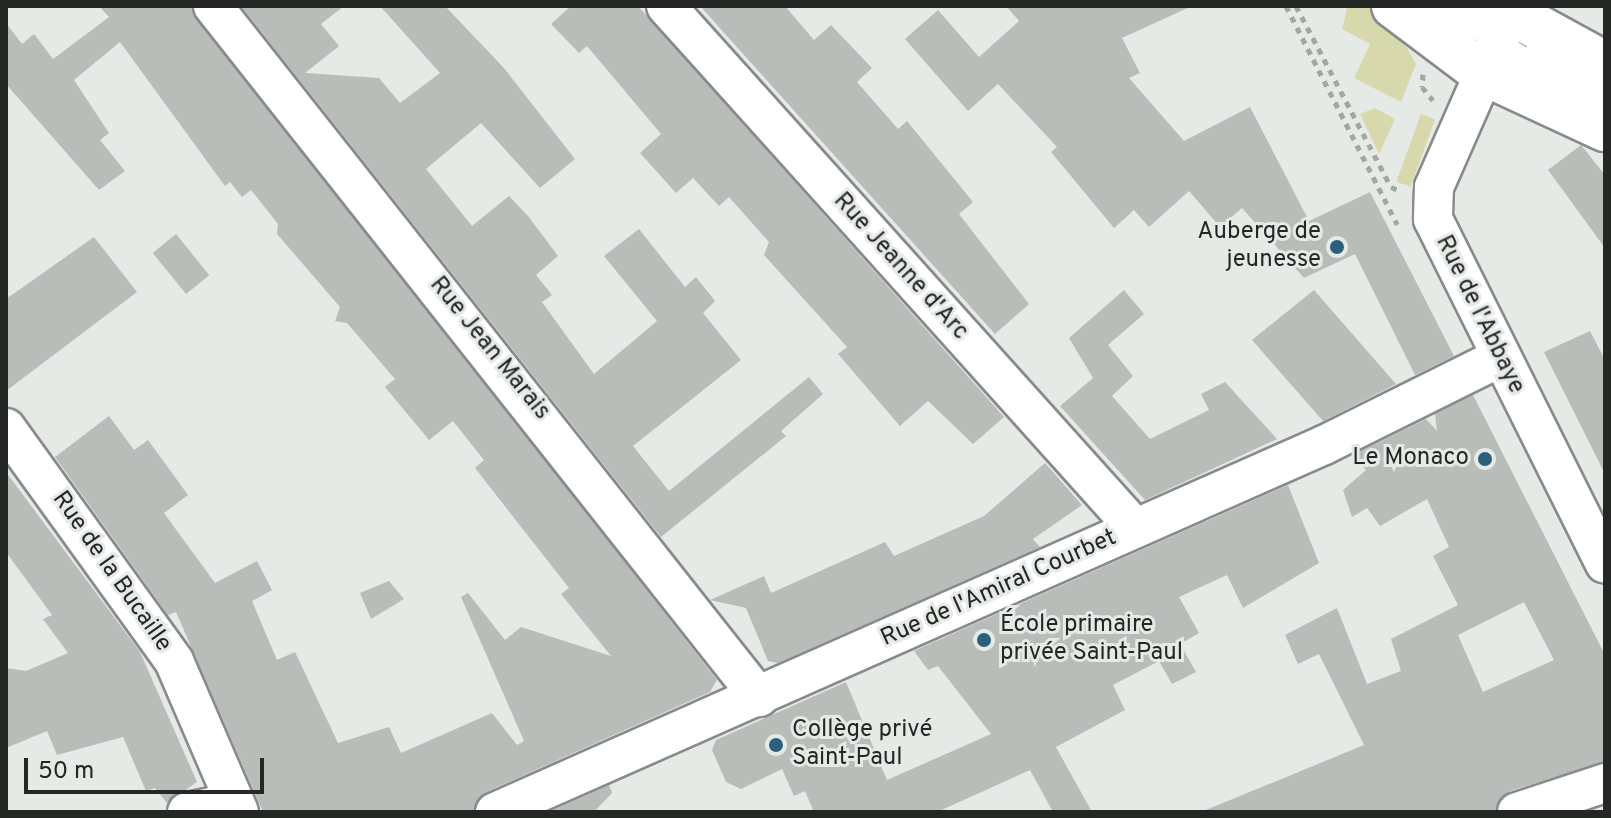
<!DOCTYPE html>
<html>
<head>
<meta charset="utf-8">
<style>
	body { margin:0 }
	#map { position:relative; width:1611px; height:818px; overflow:hidden; background:#e6eae6; font-family:Overpass,sans-serif }
	div>[style] { position:absolute }
	[style*='--x'] { left:calc(var(--x)*1px); top:calc(var(--y)*1px); width:calc(var(--w)*1px); rotate:calc(var(--a)*1deg) }
	.green>* { inset:0; background:#d8d8ad; transform-origin:0 0 }
	.building>* { inset:0; background:#b8bdba; transform-origin:0 0 }
	.path>* { height:5px; margin-top:-2.5px; transform-origin:0; background:repeating-linear-gradient(90deg,#a3a6a3 0 6px,transparent 0 12px) }
	.roads { filter:drop-shadow(2px 0 #888b87) drop-shadow(-2px 0 #888b87) drop-shadow(0 2px #888b87) drop-shadow(0 -2px #888b87) }
	.service>* { height:20px; margin:-10px; padding:0 10px; transform-origin:10px; border-radius:10px; background:#fff }
	.minor>* { height:38px; margin:-19px; padding:0 19px; transform-origin:19px; border-radius:19px; background:#fff }
	.secondary>* { height:44px; margin:-22px; padding:0 22px; transform-origin:22px; border-radius:22px; background:#fff }
	.dots>* { width:22px; height:22px; translate:-50% -50%; box-sizing:border-box; border:4px solid #e6eae6; border-radius:50% }
	span { translate:-50% -50%; white-space:nowrap; text-align:center; line-height:1.15; -webkit-text-stroke:6px #e6eae6; paint-order:stroke }
	.poi-label { font-size:24px; color:#252725 }
	.right { translate:-100% -50%; text-align:right }
	.left { translate:0 -50%; text-align:left }
	.street-label { font-size:24px; color:#252725 }
	.frame { position:absolute; inset:0; border:8px solid #252725; pointer-events:none }
	.scale { position:absolute; left:24px; top:758px; width:240px; height:36px; box-sizing:border-box; border:4px solid #252725; border-top:0; padding-left:10px; font-size:24px; line-height:28px; white-space:nowrap; color:#252725; -webkit-text-stroke:6px #e6eae6; paint-order:stroke }
</style>
</head>
<body>
<div id="map">
	<div class="green">
		<i style="clip-path:polygon(1341px 6px,1374px 6px,1410px 36px,1404px 43px,1416px 64px,1401px 102px,1354px 78px,1370px 44px,1342px 29px,1347px 9px)"></i>
		<i style="clip-path:polygon(1375px 108px,1395px 119px,1379px 154px,1360px 114px)"></i>
		<i style="left:1421px;top:114px;width:15px;height:72px;rotate:20deg"></i>
	</div>
	<div class="building">
		<i style="clip-path:polygon(99px 6px,192px 6px,717px 680px,710px 692px,486px 792px,473px 812px,263px 812px,176px 612px,168px 615px,55px 457px,109px 416px,134px 450px,148px 440px,188px 495px,164px 513px,215px 583px,257px 561px,272px 590px,252px 601px,277px 660px,295px 652px,338px 743px,389px 727px,401px 753px,492px 713px,517px 745px,524px 741px,461px 597px,468px 593px,505px 640px,521px 627px,611px 656px,561px 594px,569px 588px,475px 468px,484px 460px,453px 421px,429px 440px,385px 387px,395px 379px,347px 323px,335px 321px,340px 307px,277px 234px,278px 224px,251px 190px,242px 197px,230px 182px,225px 186px,120px 42px,74px 80px,109px 133px,100px 140px,125px 171px,99px 190px,6px 84px,6px 23px,22px 44px,34px 34px,53px 59px,109px 17px)"></i>
		<i style="clip-path:polygon(241px 6px,344px 6px,321px 24px,339px 46px,305px 73px,379px 78px,400px 103px,440px 73px,380px 6px,445px 6px,504px 68px,575px 159px,540px 188px,481px 123px,426px 169px,472px 226px,509px 196px,528px 216px,558px 256px,536px 275px,552px 295px,542px 302px,594px 374px,657px 321px,604px 256px,639px 229px,685px 287px,696px 277px,715px 301px,703px 313px,741px 360px,633px 446px,669px 491px,809px 377px,823px 394px,781px 431px,786px 436px,661px 537px)"></i>
		<i style="clip-path:polygon(571px 6px,638px 6px,1004px 417px,973px 444px,928px 401px,900px 426px,838px 354px,847px 347px,764px 255px,769px 242px,729px 197px,719px 206px,693px 178px,676px 193px,640px 153px,661px 134px,587px 46px,579px 53px,551px 24px)"></i>
		<i style="clip-path:polygon(700px 6px,785px 6px,814px 40px,831px 25px,872px 68px,857px 82px,898px 129px,907px 121px,973px 202px,959px 214px,1029px 304px,995px 334px)"></i>
		<i style="clip-path:polygon(1006px 6px,1192px 6px,1122px 38px,1140px 73px,1129px 78px,1184px 141px,1250px 107px,1309px 221px,1370px 192px,1454px 356px,1415px 375px,1355px 254px,1304px 278px,1242px 208px,1220px 227px,1189px 191px,1149px 227px,1134px 210px,1114px 228px,1051px 152px,1057px 147px,998px 84px,968px 111px,905px 39px,938px 10px,979px 57px,1019px 21px)"></i>
		<i style="clip-path:polygon(1581px 145px,1605px 175px,1605px 248px,1548px 170px)"></i>
		<i style="left:176px;top:234px;width:53px;height:30px;rotate:51deg"></i>
		<i style="clip-path:polygon(94px 237px,137px 292px,6px 391px,6px 299px)"></i>
		<i style="clip-path:polygon(1124px 290px,1144px 314px,1108px 345px,1133px 376px,1112px 396px,1150px 439px,1209px 410px,1201px 394px,1225px 382px,1277px 439px,1145px 500px,1060px 406px,1093px 378px,1069px 338px)"></i>
		<i style="clip-path:polygon(1314px 290px,1396px 384px,1323px 421px,1252px 340px)"></i>
		<i style="clip-path:polygon(1590px 331px,1605px 360px,1605px 474px,1544px 352px)"></i>
		<i style="clip-path:polygon(evenodd,1473px 395px,1605px 655px,1605px 762px,1510px 791px,1496px 812px,1201px 812px,1364px 745px,1319px 654px,1298px 664px,1285px 635px,1337px 608px,1367px 684px,1401px 671px,1391px 639px,1458px 605px,1433px 556px,1449px 547px,1427px 499px,1380px 526px,1367px 508px,1352px 517px,1343px 490px,1366px 470px,1353px 455px,1426px 419px,1437px 431px,1435px 414px,1473px 395px,1524px 602px,1554px 660px,1483px 692px,1458px 635px,1524px 602px)"></i>
		<i style="clip-path:polygon(1045px 463px,1082px 505px,1033px 539px,1040px 547px,778px 663px,768px 661px,746px 608px,710px 600px,764px 576px,771px 593px,885px 542px,894px 556px,984px 516px)"></i>
		<i style="clip-path:polygon(6px 472px,140px 652px,197px 782px,167px 803px,155px 788px,146px 791px,123px 737px,57px 755px,47px 731px,6px 748px,6px 668px,26px 671px,68px 653px,43px 619px,52px 615px,6px 552px)"></i>
		<i style="clip-path:polygon(1288px 485px,1319px 563px,1243px 608px,1227px 575px,1179px 597px,1199px 633px,1180px 644px,1196px 672px,1172px 684px,1159px 661px,1113px 685px,1125px 710px,1056px 747px,1092px 812px,1053px 812px,1030px 770px,937px 812px,814px 812px,805px 791px,794px 796px,782px 769px,741px 789px,726px 782px,712px 750px,716px 740px,846px 682px,887px 780px,991px 734px,938px 666px,928px 670px,914px 651px)"></i>
		<i style="clip-path:polygon(389px 581px,404px 599px,371px 619px,360px 593px)"></i>
		<i style="clip-path:polygon(609px 785px,612px 793px,594px 812px,549px 812px)"></i>
	</div>
	<div class="path">
		<i style="--x:1286;--y:6;--w:245;--a:63"></i>
		<i style="--x:1296;--y:6;--w:204;--a:62.3"></i>
		<i style="--x:1391;--y:187;--w:11;--a:22"></i>
		<i style="--x:1423;--y:74;--w:13;--a:94"></i>
		<i style="--x:1422;--y:87;--w:17;--a:50"></i>
	</div>
	<div class="roads">
		<div class="service">
			<i style="--x:1439;--y:6;--w:187;--a:31.2"></i>
			<i style="--x:1470;--y:6;--w:36;--a:34"></i>
			<i style="--x:1536;--y:50;--w:80;--a:30.7"></i>
		</div>
		<div class="minor">
			<i style="--x:213;--y:6;--w:881;--a:51.69"></i>
			<i style="--x:666;--y:6;--w:702;--a:48.06"></i>
			<i style="--x:1510;--y:14;--w:189;--a:113.7"></i>
			<i style="--x:1434;--y:187;--w:32;--a:92"></i>
			<i style="--x:1433;--y:219;--w:385;--a:63.5"></i>
			<i style="--x:6;--y:428;--w:287;--a:54.2"></i>
			<i style="--x:174;--y:661;--w:164;--a:66.7"></i>
			<i style="--x:187;--y:812;--w:48;--a:-12"></i>
			<i style="--x:495;--y:812;--w:907;--a:-23.88"></i>
			<i style="--x:1324;--y:445;--w:195;--a:-26.4"></i>
			<i style="--x:1517;--y:812;--w:93;--a:-18.2"></i>
		</div>
		<div class="secondary">
			<i style="--x:1394;--y:6;--w:110;--a:36.9"></i>
			<i style="--x:1482;--y:72;--w:136;--a:24.9"></i>
			<i style="--x:1499;--y:6;--w:121;--a:28.7"></i>
		</div>
	</div>
	<div class="dots">
		<i style="left:1337px;top:247px;background:#2a607c"></i>
		<i style="left:1485px;top:459px;background:#2a607c"></i>
		<i style="left:984px;top:640px;background:#2a607c"></i>
		<i style="left:776px;top:745px;background:#2a607c"></i>
	</div>
	<div class="poi-label">
		<span class="right" style="left:1321px;top:247px">Auberge de<br>jeunesse</span>
		<span class="right" style="left:1469px;top:459px">Le Monaco</span>
		<span class="left" style="left:1000px;top:640px">École primaire<br>privée Saint-Paul</span>
		<span class="left" style="left:792px;top:745px">Collège privé<br>Saint-Paul</span>
	</div>
	<div class="street-label">
		<span style="left:900px;top:267px;rotate:48deg">Rue Jeanne d'Arc</span>
		<span style="left:1479px;top:315px;rotate:64deg">Rue de l'Abbaye</span>
		<span style="left:489px;top:349px;rotate:51deg">Rue Jean Marais</span>
		<span style="left:111px;top:572px;rotate:55deg">Rue de la Bucaille</span>
		<span style="left:999px;top:589px;rotate:-24deg">Rue de l'Amiral Courbet</span>
	</div>
	<div class="frame"></div>
	<div class="scale">50 m</div>
</div>
</body>
</html>
